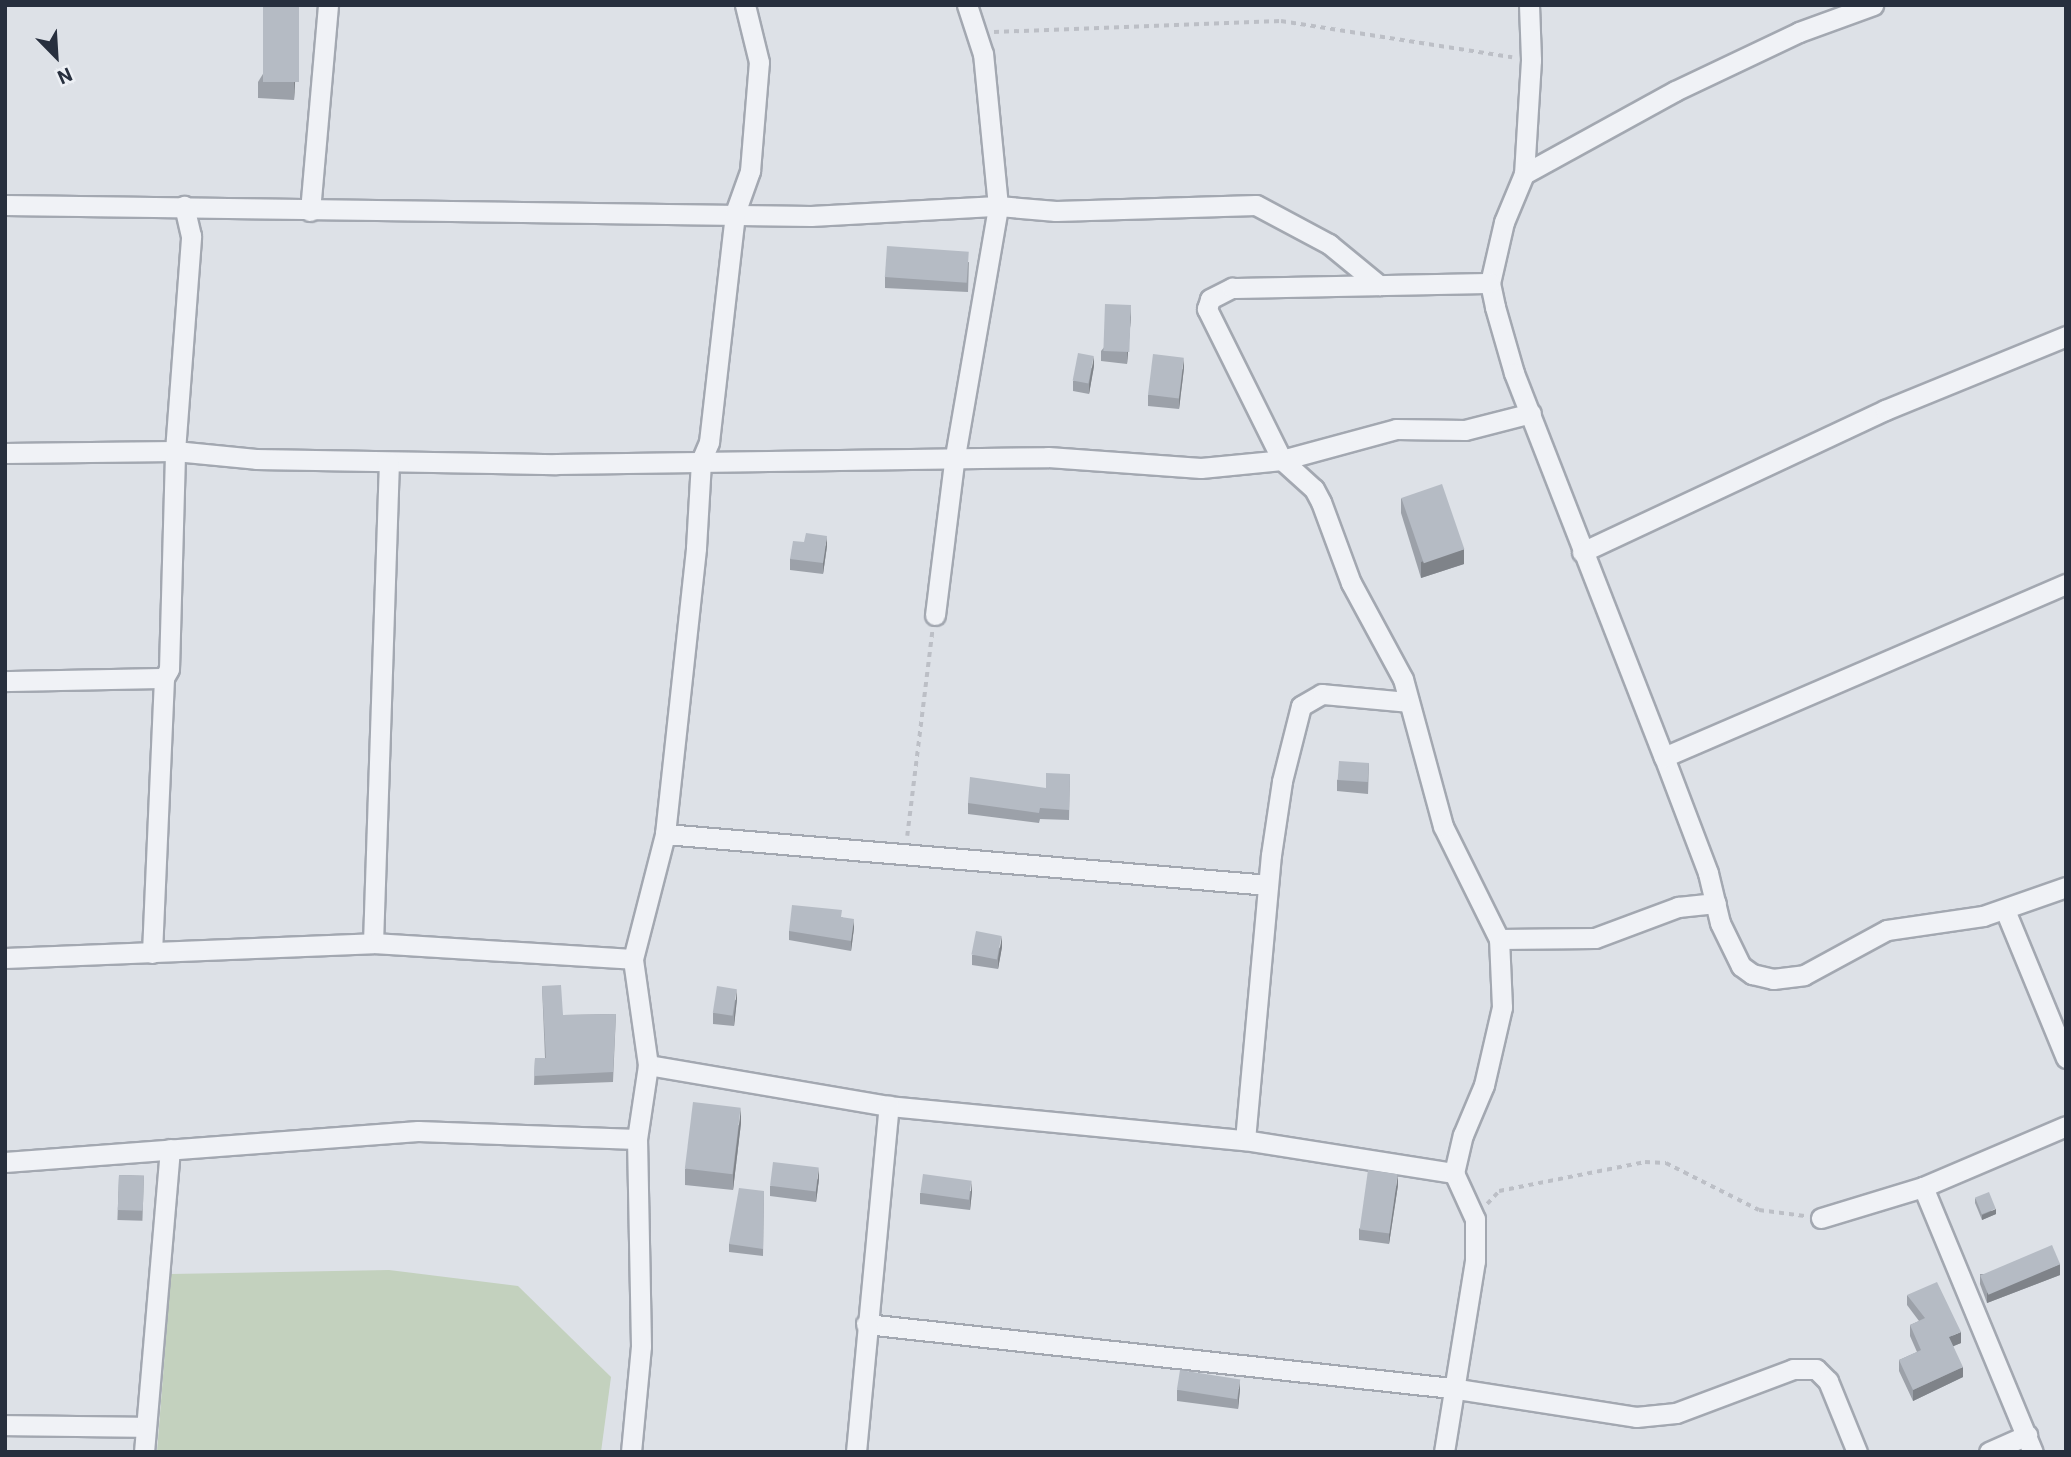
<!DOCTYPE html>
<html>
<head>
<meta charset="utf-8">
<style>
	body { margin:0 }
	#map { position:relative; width:2071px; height:1457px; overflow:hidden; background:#dde1e7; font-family:Roboto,sans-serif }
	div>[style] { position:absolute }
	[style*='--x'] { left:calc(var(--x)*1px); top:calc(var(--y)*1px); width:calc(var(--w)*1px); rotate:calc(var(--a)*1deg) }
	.green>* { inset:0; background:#c3d1be }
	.path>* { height:3.5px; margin-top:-1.75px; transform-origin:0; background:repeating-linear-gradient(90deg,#bcbfc6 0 5px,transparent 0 10px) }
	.roads { filter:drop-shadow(2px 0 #a3a8b1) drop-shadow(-2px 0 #a3a8b1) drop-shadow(0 2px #a3a8b1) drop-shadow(0 -2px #a3a8b1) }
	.minor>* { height:19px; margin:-9.5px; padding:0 9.5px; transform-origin:9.5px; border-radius:9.5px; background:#f0f2f6 }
	.wall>* { inset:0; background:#9ca1a9; transform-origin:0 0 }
	.shaded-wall>* { inset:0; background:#7f8389 }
	.building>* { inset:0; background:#b5bbc4; transform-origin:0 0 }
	span { translate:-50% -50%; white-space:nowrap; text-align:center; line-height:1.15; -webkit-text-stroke:5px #edf0f5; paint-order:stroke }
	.frame { position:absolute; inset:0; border:7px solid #272f3e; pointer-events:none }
	.north { position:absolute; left:21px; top:21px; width:70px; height:70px; -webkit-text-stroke:5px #edf0f5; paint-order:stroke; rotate:156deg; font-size:19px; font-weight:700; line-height:28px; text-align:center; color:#272f3e }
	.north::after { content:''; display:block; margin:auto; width:24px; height:32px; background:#272f3e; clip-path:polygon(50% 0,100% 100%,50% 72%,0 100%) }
</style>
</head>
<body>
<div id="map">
	<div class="green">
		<i style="clip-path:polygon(389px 1270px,518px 1286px,611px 1377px,601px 1452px,157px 1452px,171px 1274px)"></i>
	</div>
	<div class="path">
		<i style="--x:994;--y:32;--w:287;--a:-2.2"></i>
		<i style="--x:1281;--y:21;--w:234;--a:8.9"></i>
		<i style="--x:907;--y:836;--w:206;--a:-83"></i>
		<i style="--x:1487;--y:1204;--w:18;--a:-47"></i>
		<i style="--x:1499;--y:1191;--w:149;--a:-11.2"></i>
		<i style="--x:1645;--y:1162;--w:21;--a:3"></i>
		<i style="--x:1666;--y:1163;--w:104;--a:26.8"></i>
		<i style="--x:1759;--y:1210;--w:46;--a:7.4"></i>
	</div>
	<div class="roads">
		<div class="minor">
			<i style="--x:1529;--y:5;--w:55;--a:87.9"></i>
			<i style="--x:1531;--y:60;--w:114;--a:93.5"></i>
			<i style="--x:1524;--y:174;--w:52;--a:112.6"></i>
			<i style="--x:1504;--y:222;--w:63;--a:102.9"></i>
			<i style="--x:1490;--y:283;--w:25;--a:78"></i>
			<i style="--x:1495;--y:307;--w:69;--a:73.9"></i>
			<i style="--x:1514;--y:373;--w:412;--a:68.7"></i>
			<i style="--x:1664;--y:757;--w:124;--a:69.2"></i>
			<i style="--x:1708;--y:873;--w:51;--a:76.5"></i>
			<i style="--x:1720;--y:923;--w:48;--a:64"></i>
			<i style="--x:1741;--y:966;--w:14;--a:36"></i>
			<i style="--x:1752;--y:974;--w:22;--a:13"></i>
			<i style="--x:1773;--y:979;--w:31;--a:-7"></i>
			<i style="--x:1804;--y:975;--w:94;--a:-28.5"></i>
			<i style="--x:1887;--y:930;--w:97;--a:-8.3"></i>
			<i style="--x:1983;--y:916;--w:88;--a:-19.3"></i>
			<i style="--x:1524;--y:174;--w:172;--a:-28.8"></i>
			<i style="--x:1675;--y:91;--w:137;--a:-25.4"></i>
			<i style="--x:1799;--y:32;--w:79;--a:-20"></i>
			<i style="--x:5;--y:205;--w:806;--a:0.78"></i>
			<i style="--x:811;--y:216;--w:187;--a:-3.1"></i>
			<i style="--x:998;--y:206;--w:58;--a:4.9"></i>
			<i style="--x:1056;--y:211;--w:200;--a:-1.7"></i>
			<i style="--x:1256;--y:205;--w:83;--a:28.1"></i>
			<i style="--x:1329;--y:244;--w:65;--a:39.4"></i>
			<i style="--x:310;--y:211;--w:207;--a:-85"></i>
			<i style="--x:5;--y:453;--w:170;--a:-0.7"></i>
			<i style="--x:175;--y:451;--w:81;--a:5.6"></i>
			<i style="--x:256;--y:459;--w:300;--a:1"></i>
			<i style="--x:556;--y:464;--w:492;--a:-0.8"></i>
			<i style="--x:1048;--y:457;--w:153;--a:4.1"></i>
			<i style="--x:1201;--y:468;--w:81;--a:-5.6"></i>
			<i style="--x:1282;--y:460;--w:118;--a:-15.2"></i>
			<i style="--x:1396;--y:429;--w:69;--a:0.8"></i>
			<i style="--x:1465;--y:430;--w:68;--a:-14.4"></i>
			<i style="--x:1582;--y:552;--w:335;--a:-25.1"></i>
			<i style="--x:1885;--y:410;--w:196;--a:-22.2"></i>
			<i style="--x:935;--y:615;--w:154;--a:-82.9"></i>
			<i style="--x:954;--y:462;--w:260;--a:-80.2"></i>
			<i style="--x:998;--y:206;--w:153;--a:-95.6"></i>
			<i style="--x:983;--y:54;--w:52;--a:-108.1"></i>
			<i style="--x:5;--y:681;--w:159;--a:-1.1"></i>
			<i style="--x:1664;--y:757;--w:438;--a:-23.3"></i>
			<i style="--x:665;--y:834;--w:605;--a:4.83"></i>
			<i style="--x:2005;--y:910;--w:160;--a:67.6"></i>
			<i style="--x:1499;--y:939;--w:96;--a:-0.6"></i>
			<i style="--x:1595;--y:938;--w:89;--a:-20.5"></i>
			<i style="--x:1678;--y:907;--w:38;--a:-6"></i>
			<i style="--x:373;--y:943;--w:481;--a:-88.1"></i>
			<i style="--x:152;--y:953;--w:275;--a:-87.5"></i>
			<i style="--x:164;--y:678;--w:10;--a:-61"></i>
			<i style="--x:169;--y:669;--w:218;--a:-88.4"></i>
			<i style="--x:175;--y:451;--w:216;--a:-85.7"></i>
			<i style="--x:191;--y:236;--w:31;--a:-103"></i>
			<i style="--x:5;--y:958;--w:368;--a:-2.3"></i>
			<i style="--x:373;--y:943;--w:260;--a:3.5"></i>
			<i style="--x:648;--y:1065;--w:244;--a:9.7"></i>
			<i style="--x:889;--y:1106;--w:358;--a:5.5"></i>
			<i style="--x:1245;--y:1140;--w:212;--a:9"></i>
			<i style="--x:1245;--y:1140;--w:286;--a:-84.8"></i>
			<i style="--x:1271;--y:855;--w:75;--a:-81.5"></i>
			<i style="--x:1282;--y:781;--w:77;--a:-75.8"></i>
			<i style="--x:1301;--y:706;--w:24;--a:-30"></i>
			<i style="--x:1322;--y:694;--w:87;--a:5.3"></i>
			<i style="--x:5;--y:1162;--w:414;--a:-4.3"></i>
			<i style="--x:418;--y:1131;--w:219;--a:2.1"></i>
			<i style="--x:1923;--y:1187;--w:287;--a:67.5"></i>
			<i style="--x:1821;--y:1218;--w:107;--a:-16.9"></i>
			<i style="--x:1923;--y:1187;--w:155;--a:-23.1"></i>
			<i style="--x:866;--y:1324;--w:588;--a:6.24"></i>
			<i style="--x:1451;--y:1388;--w:187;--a:8.9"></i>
			<i style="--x:1636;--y:1417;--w:40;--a:-5.7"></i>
			<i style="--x:1676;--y:1413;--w:125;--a:-20.6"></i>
			<i style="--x:1793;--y:1369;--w:23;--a:0"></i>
			<i style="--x:1816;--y:1369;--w:17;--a:45"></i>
			<i style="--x:1828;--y:1381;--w:77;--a:67.8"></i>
			<i style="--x:5;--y:1425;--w:141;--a:0.8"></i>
			<i style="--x:144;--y:1452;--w:304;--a:-85.1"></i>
			<i style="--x:631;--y:1452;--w:106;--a:-84.6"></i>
			<i style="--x:641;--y:1346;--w:207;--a:-91.1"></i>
			<i style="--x:637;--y:1139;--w:75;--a:-81.5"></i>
			<i style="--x:648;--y:1065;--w:107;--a:-98.1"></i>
			<i style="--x:633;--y:959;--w:129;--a:-75.6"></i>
			<i style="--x:665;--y:834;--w:288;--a:-83.8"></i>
			<i style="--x:696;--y:548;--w:87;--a:-86.7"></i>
			<i style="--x:701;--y:461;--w:21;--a:-67"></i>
			<i style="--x:709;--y:442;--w:230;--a:-83.5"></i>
			<i style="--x:735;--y:213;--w:45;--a:-70.3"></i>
			<i style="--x:750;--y:171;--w:109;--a:-85.3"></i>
			<i style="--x:759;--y:62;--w:59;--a:-103.8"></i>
			<i style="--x:856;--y:1452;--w:348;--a:-84.6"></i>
			<i style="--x:1444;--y:1452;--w:193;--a:-80.8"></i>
			<i style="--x:1475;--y:1261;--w:42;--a:-90"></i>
			<i style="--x:1475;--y:1219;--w:51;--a:-114.5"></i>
			<i style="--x:1454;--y:1173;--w:39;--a:-77"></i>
			<i style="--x:1463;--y:1135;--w:54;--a:-67.2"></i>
			<i style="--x:1484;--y:1085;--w:80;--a:-77"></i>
			<i style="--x:1502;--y:1007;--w:68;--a:-92.5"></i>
			<i style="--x:1499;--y:939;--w:126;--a:-116.4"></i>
			<i style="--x:1443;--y:826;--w:152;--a:-105.2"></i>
			<i style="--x:1403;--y:679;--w:109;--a:-118.4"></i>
			<i style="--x:1351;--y:583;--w:86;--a:-110.3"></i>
			<i style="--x:1321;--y:502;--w:15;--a:-118"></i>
			<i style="--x:1314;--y:489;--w:43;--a:-137.8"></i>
			<i style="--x:1282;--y:460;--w:169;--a:-116.4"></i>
			<i style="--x:1207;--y:309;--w:10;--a:-73"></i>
			<i style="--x:1210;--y:299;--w:25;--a:-27"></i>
			<i style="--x:1232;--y:288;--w:258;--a:-1.1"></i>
			<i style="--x:1989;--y:1452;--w:42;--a:-24.1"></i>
		</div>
	</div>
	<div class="wall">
		<i style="clip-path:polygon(299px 15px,294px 100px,258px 98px,258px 82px)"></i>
		<i style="clip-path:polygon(969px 262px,968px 292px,885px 288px,885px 277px)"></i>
		<i style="clip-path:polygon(1131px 316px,1127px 364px,1101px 361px,1101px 351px)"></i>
		<i style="clip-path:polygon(1094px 366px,1089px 394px,1073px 391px,1073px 381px)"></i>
		<i style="clip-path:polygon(1184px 368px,1179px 409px,1148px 406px,1148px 395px)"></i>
		<i style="clip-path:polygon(1401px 498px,1464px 564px,1421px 578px,1401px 513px)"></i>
		<i style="clip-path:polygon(804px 542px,827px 546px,823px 574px,790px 570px,790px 559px)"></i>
		<i style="clip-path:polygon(1369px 763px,1368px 794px,1337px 791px,1337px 780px)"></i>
		<i style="clip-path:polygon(1070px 774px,1069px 820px,1040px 819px,1039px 823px,968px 814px,968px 803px,1046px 788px)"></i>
		<i style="clip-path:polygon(842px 917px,854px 928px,851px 951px,789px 940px,789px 931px)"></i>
		<i style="clip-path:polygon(1002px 947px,998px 969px,972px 965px,972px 955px)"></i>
		<i style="clip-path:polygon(542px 986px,563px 1015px,616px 1014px,613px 1082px,534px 1085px,535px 1058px,545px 1058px)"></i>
		<i style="clip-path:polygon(737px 999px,734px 1026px,713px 1024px,713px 1013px)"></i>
		<i style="clip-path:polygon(741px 1123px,733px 1190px,685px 1185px,685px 1169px)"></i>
		<i style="left:119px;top:1175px;width:25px;height:45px;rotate:2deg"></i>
		<i style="clip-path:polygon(819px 1179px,816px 1202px,770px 1196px,770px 1186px)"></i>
		<i style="clip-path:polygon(1398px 1185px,1389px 1244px,1359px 1240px,1359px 1229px)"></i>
		<i style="clip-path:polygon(764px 1191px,763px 1256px,729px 1252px,729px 1244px)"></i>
		<i style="clip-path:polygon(972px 1191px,970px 1210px,920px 1204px,920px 1193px)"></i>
		<i style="clip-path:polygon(1975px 1198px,1996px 1214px,1982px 1220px,1975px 1203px)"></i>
		<i style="clip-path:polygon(1980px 1274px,2060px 1275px,1987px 1303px,1980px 1284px)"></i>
		<i style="clip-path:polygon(1907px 1295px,1961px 1343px,1953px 1346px,1963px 1377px,1913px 1401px,1899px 1371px,1899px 1360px,1917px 1352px,1910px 1336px,1910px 1325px,1919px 1321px,1907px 1305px)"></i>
		<i style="clip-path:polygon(1240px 1389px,1238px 1409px,1177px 1401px,1177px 1390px)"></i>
	</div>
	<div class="shaded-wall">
		<i style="clip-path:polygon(299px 5px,299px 15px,294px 100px,294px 84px)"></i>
		<i style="clip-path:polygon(1131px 305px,1131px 316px,1127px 364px,1127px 353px)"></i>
		<i style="clip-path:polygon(1094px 356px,1094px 366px,1089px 394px,1089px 384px)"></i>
		<i style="clip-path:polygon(1184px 358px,1184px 368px,1179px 409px,1179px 399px)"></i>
		<i style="clip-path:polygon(827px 536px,827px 546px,823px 574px,823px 563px)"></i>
		<i style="clip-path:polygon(1464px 549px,1464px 564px,1421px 578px,1421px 562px)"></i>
		<i style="clip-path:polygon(854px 919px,854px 928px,851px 951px,851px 941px)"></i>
		<i style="clip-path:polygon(1002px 936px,1002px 947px,998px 969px,998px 959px)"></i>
		<i style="clip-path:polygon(737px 989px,737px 999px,734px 1026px,734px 1016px)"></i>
		<i style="clip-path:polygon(741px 1108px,741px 1123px,733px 1190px,733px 1175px)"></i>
		<i style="clip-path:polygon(819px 1168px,819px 1179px,816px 1202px,816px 1191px)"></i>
		<i style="clip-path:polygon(1398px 1174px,1398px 1185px,1389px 1244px,1389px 1234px)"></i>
		<i style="clip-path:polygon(972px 1181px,972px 1191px,970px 1210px,970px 1200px)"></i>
		<i style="clip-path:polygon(1996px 1209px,1996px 1214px,1982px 1220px,1982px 1215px)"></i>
		<i style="clip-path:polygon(2060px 1264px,2060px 1275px,1987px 1303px,1987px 1293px)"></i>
		<i style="clip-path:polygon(1961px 1332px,1961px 1343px,1949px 1348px,1949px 1337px)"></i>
		<i style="clip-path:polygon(1963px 1367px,1963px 1377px,1913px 1401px,1913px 1390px)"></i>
		<i style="clip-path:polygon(1240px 1379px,1240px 1389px,1238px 1409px,1238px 1399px)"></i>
	</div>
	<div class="building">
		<i style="left:263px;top:5px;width:36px;height:77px"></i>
		<i style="left:887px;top:246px;width:82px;height:31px;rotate:4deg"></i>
		<i style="left:1105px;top:304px;width:26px;height:47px;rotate:2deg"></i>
		<i style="left:1078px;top:353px;width:16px;height:28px;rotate:11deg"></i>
		<i style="left:1153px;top:354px;width:31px;height:41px;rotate:7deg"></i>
		<i style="left:1442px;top:484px;width:69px;height:43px;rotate:71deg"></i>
		<i style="clip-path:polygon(806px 533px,827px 536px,823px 563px,790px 559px,793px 541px,804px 542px)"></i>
		<i style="left:1339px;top:761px;width:30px;height:19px;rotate:4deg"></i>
		<i style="clip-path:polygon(1046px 773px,1070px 774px,1069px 810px,1040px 808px,1039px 813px,968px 803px,970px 777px,1046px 788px)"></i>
		<i style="clip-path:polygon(792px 905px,842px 910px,841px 917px,854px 919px,851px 941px,789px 931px)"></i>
		<i style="left:976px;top:931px;width:26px;height:24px;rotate:11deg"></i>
		<i style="clip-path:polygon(561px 985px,563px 1015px,616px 1014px,613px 1072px,534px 1076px,535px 1058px,546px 1058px,542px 986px)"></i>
		<i style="left:717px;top:986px;width:20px;height:27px;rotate:9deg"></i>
		<i style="left:693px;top:1102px;width:48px;height:67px;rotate:7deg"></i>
		<i style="left:773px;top:1162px;width:46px;height:24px;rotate:7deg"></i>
		<i style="left:1368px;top:1170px;width:30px;height:60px;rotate:8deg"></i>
		<i style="left:923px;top:1174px;width:49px;height:19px;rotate:8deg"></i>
		<i style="left:119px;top:1175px;width:25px;height:35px;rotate:2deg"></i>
		<i style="clip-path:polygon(739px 1188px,764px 1191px,763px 1249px,729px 1244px)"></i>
		<i style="left:1989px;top:1192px;width:18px;height:15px;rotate:68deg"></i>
		<i style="left:2052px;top:1245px;width:21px;height:78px;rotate:67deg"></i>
		<i style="clip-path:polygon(1937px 1282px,1961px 1332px,1949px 1337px,1963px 1367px,1913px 1390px,1899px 1360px,1921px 1350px,1910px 1325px,1925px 1318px,1907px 1295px)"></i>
		<i style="left:1180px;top:1370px;width:61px;height:20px;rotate:9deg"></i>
	</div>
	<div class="frame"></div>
	<div class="north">N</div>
</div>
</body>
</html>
